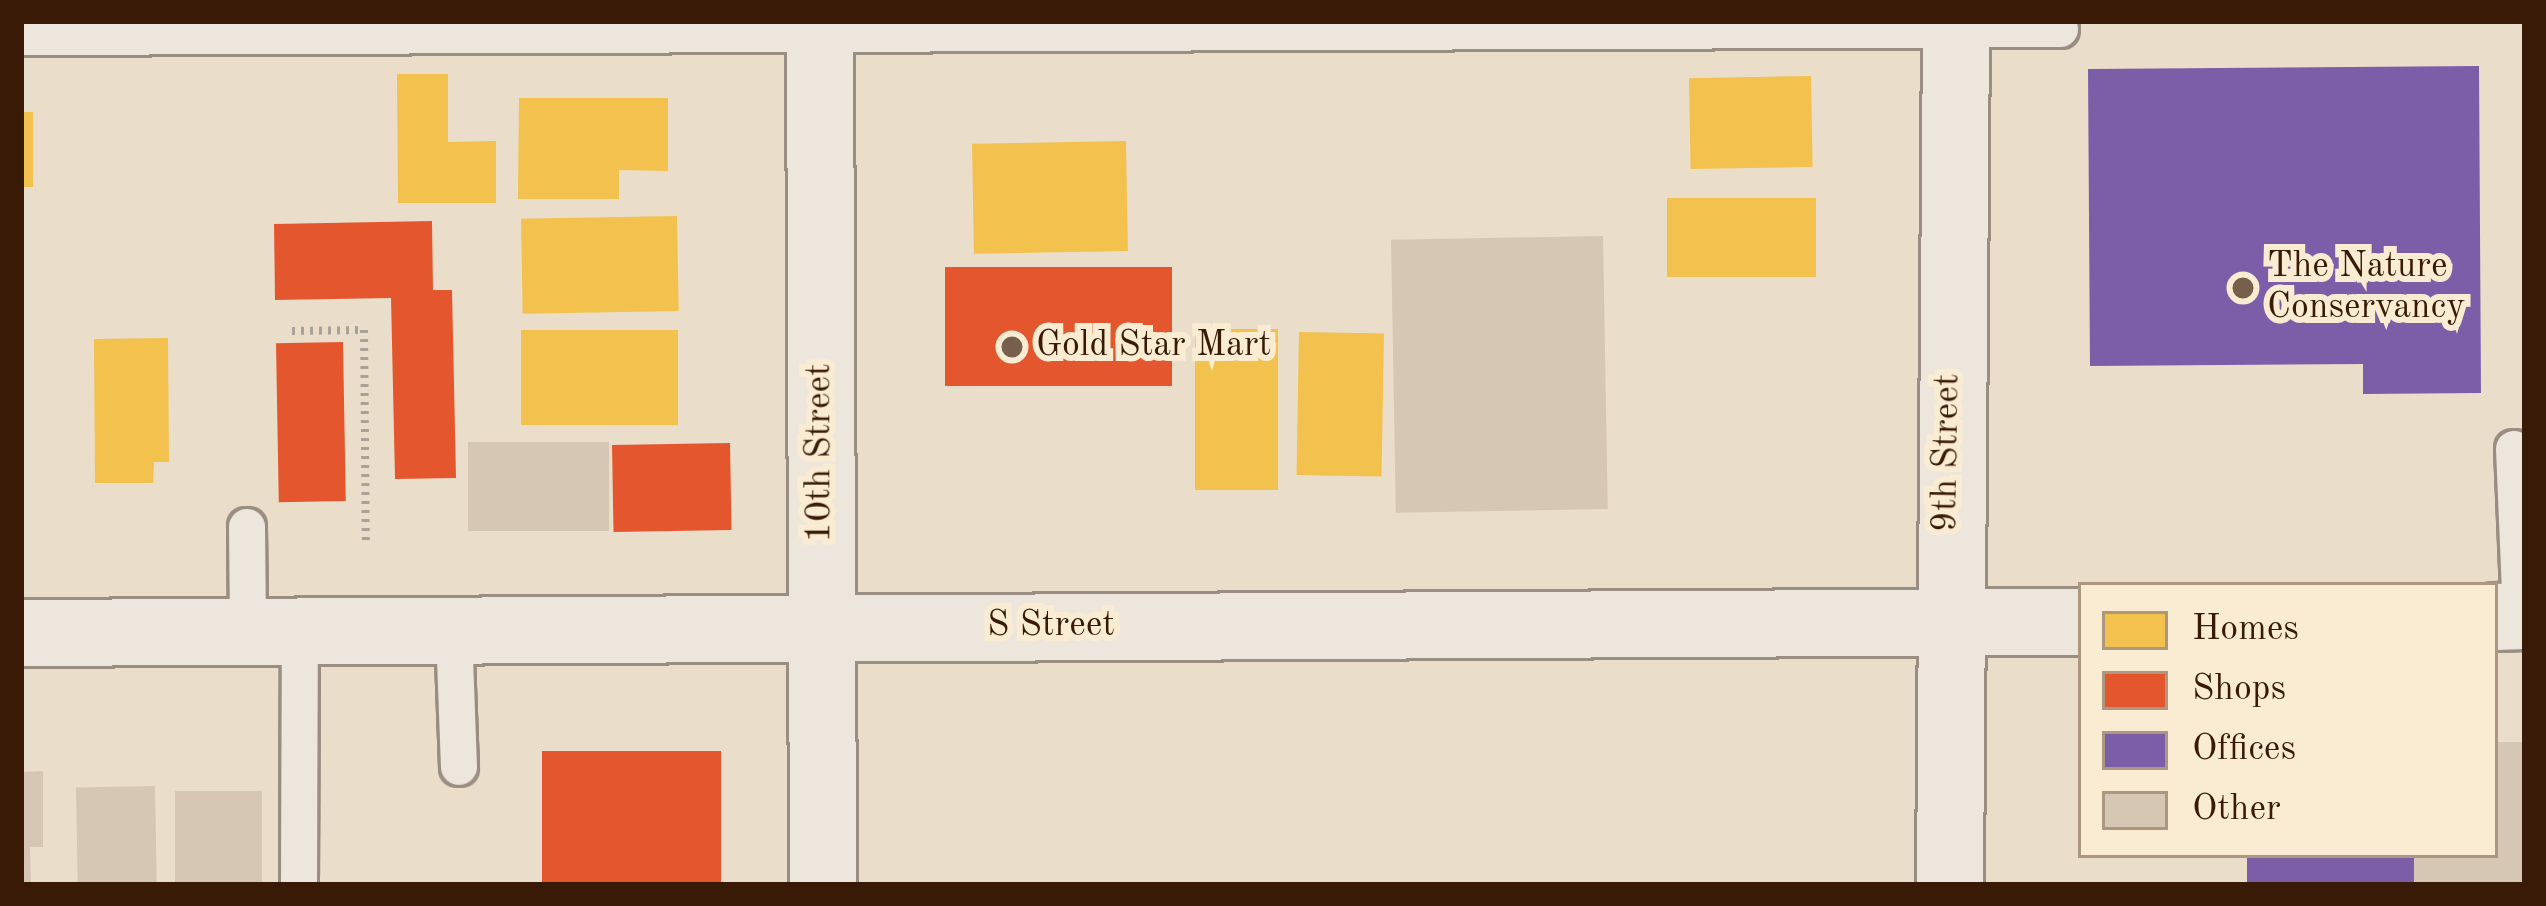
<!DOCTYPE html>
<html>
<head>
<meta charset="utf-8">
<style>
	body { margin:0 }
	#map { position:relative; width:2546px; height:906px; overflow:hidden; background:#eadeca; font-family:"Old Standard TT",serif }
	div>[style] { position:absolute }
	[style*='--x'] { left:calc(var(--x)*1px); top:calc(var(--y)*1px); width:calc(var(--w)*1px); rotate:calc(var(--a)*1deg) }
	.homes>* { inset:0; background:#f2c14e; transform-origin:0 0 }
	.shops>* { inset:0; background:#e4572e; transform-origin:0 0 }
	.offices>* { inset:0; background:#7b5ea7; transform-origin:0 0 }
	.building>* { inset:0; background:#d6c6b4; transform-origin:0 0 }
	.path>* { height:8px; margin-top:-4px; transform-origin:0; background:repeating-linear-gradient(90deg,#a9a298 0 3px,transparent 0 9px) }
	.roads { filter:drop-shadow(3px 0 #998e81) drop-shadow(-3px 0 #998e81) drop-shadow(0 3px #998e81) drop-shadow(0 -3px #998e81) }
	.service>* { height:36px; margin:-18px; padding:0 18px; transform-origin:18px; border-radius:18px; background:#ede6dd }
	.minor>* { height:66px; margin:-33px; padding:0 33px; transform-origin:33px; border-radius:33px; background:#ede6dd }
	.tertiary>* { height:66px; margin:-33px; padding:0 33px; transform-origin:33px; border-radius:33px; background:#ede6dd }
	.dots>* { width:33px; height:33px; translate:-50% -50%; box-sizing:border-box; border:6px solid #faecd3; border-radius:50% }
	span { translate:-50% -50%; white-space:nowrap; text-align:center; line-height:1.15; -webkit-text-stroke:12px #faecd3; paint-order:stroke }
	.poi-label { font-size:36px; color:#381a06 }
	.left { translate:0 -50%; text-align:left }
	.street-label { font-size:36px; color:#381a06 }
	.frame { position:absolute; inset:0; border:24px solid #381a06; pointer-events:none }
	.legend { position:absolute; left:2078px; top:582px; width:420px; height:276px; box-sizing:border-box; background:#faecd3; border:3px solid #ac9881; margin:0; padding:15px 21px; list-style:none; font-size:36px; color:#381a06 }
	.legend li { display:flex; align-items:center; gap:24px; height:60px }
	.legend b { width:60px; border:3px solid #ac9881 }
</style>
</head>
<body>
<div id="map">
	<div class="homes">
		<i style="clip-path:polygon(397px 74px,448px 74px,448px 142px,496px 141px,496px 203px,398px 203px)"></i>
		<i style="left:1811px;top:76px;width:91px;height:122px;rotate:89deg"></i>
		<i style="clip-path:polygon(519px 98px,668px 98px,668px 171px,619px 170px,619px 199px,518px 199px)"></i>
		<i style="left:21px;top:112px;width:12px;height:75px"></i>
		<i style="left:1126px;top:141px;width:110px;height:154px;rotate:89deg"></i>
		<i style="left:1667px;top:198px;width:149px;height:79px"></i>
		<i style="left:677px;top:216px;width:95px;height:156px;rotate:89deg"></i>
		<i style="left:1195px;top:329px;width:83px;height:161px"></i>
		<i style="left:678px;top:330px;width:95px;height:157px;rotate:90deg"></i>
		<i style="left:1299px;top:332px;width:85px;height:143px;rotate:1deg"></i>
		<i style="clip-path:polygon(168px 338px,169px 462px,154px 462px,153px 483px,95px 483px,94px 339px)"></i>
	</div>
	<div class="shops">
		<i style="clip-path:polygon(432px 221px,433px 290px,452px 290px,456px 478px,395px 479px,391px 298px,275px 300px,274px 224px)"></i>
		<i style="left:1172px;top:267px;width:119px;height:227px;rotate:90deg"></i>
		<i style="left:343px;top:342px;width:159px;height:67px;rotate:89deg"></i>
		<i style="left:730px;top:443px;width:87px;height:118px;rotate:89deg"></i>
		<i style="left:721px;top:751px;width:134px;height:179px;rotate:90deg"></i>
	</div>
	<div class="offices">
		<i style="clip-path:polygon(2479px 66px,2481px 393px,2363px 394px,2363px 364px,2090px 366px,2088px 69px)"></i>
		<i style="left:2247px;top:855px;width:167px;height:30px"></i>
	</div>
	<div class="building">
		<i style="left:1603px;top:236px;width:273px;height:212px;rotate:89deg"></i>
		<i style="left:468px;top:442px;width:141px;height:89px"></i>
		<i style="clip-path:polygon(2495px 742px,2525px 742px,2525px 885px,2414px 885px,2414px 855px,2495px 855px)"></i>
		<i style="clip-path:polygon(43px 771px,43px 847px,30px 847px,31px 885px,21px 885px,21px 772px)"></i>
		<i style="left:155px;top:786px;width:99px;height:79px;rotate:89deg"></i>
		<i style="left:175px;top:791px;width:87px;height:94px"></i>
	</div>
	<div class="path">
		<i style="--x:292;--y:331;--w:72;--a:-0.8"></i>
		<i style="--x:364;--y:330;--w:211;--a:89.5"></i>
	</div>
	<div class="roads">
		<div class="service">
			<i style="--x:21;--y:37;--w:2039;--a:-0.22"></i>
			<i style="--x:2514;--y:449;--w:167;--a:87.6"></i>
			<i style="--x:247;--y:527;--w:104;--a:89.4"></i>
			<i style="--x:454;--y:631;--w:136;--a:87.9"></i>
			<i style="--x:299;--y:885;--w:253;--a:-89.8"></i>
		</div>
		<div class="minor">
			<i style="--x:2495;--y:617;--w:30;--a:-2"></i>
			<i style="--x:21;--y:633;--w:2060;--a:-0.31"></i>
		</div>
		<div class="tertiary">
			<i style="--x:820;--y:21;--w:864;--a:89.8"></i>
			<i style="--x:1950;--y:885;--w:864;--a:-89.6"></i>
		</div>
	</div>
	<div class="dots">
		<i style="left:2243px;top:288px;background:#765f4b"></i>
		<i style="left:1012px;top:347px;background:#765f4b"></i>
	</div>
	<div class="poi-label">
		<span class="left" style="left:2267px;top:288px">The Nature<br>Conservancy</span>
		<span class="left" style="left:1036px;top:347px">Gold Star Mart</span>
	</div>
	<div class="street-label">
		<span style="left:821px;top:453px;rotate:-90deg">10th Street</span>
		<span style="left:1948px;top:453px;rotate:-89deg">9th Street</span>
		<span style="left:1051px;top:627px">S Street</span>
	</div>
	<div class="frame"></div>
	<ul class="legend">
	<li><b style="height:33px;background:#f2c14e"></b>Homes</li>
	<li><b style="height:33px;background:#e4572e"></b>Shops</li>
	<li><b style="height:33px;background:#7b5ea7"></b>Offices</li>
	<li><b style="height:33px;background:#d6c6b4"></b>Other</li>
	</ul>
</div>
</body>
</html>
